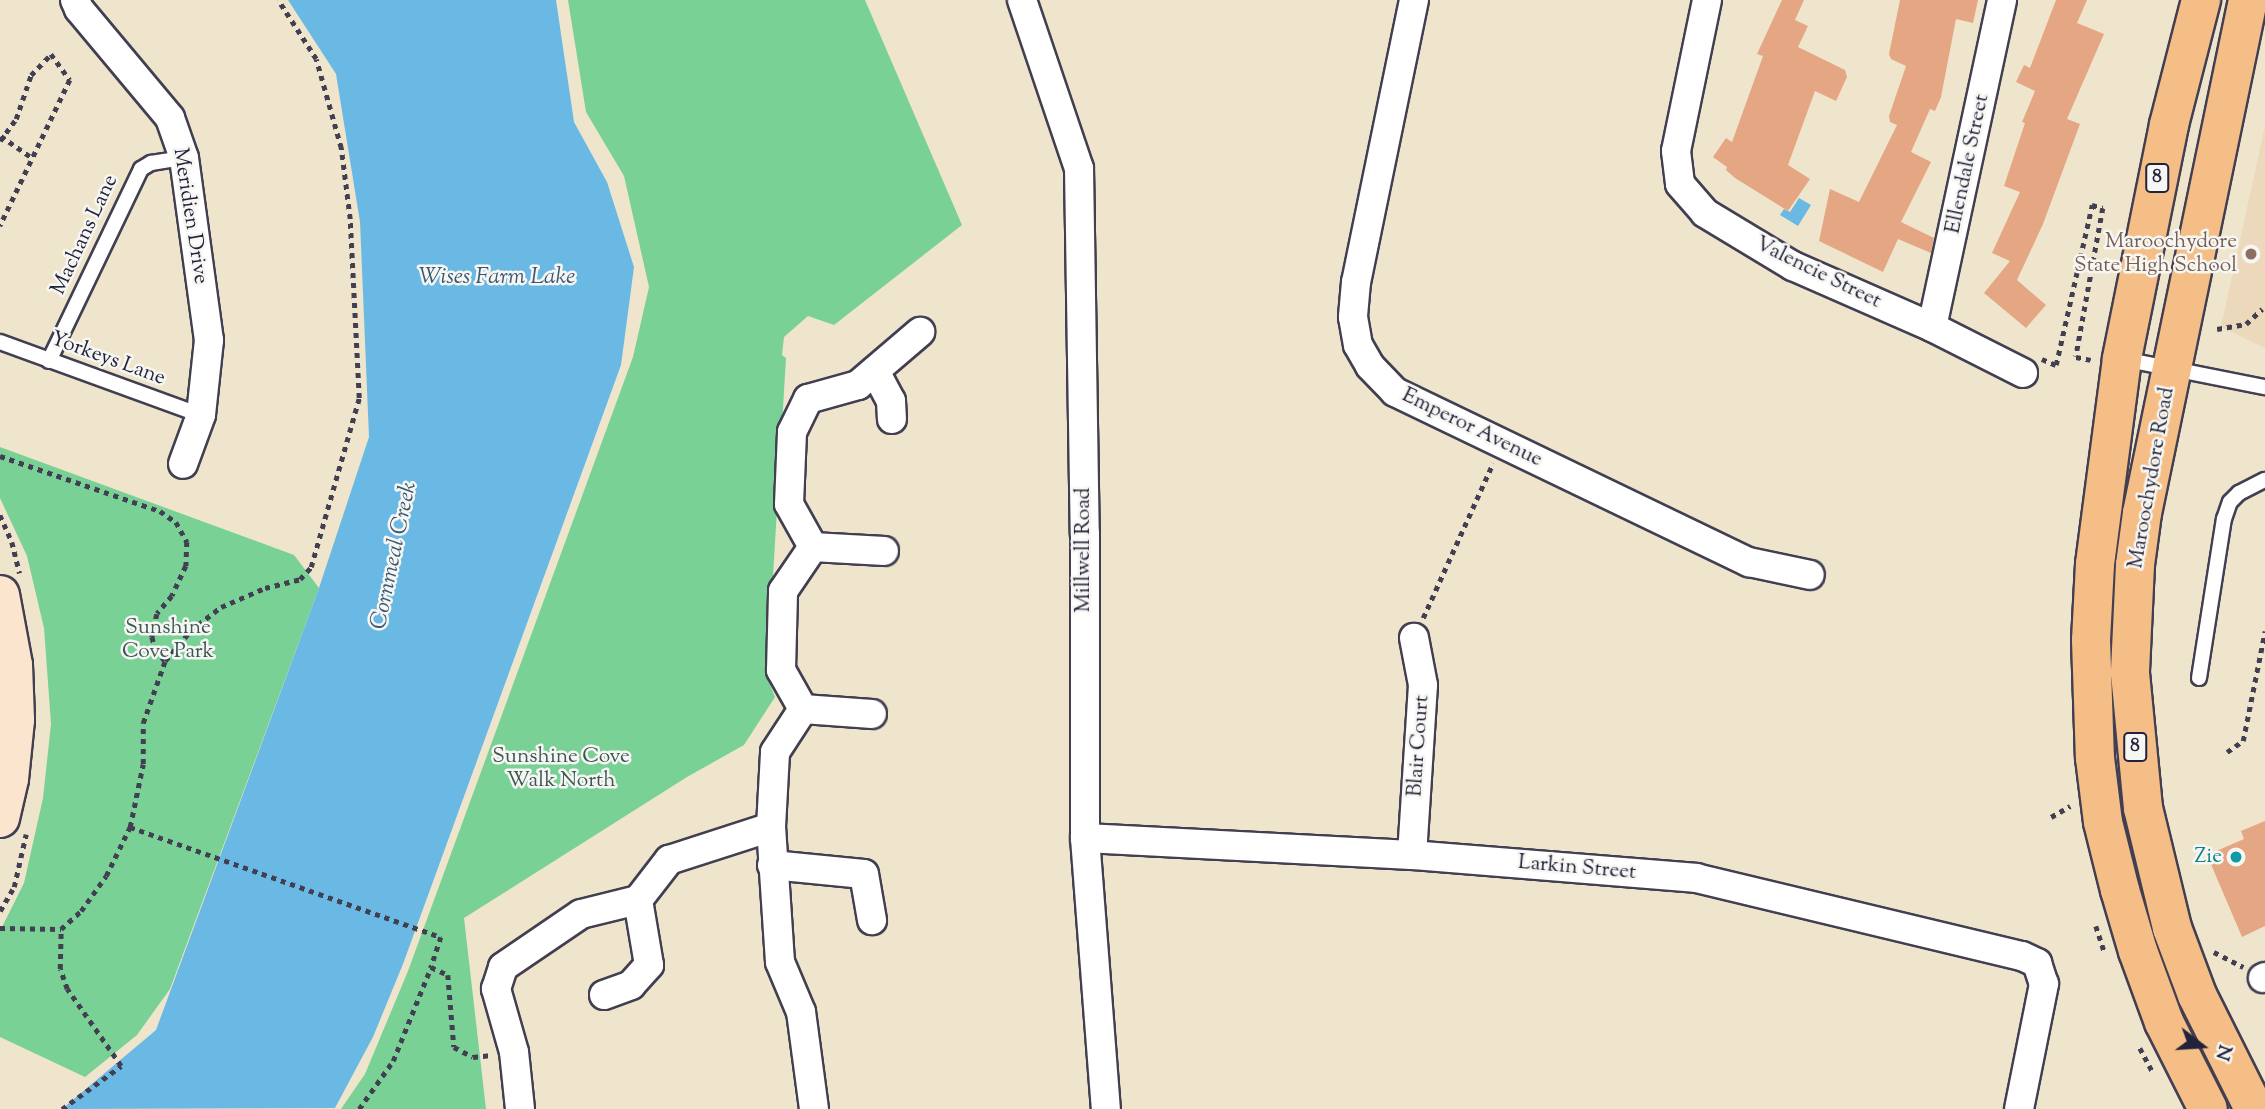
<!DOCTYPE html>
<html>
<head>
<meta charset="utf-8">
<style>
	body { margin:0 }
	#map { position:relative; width:2265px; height:1109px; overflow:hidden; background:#efe5cc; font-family:"Sorts Mill Goudy",serif }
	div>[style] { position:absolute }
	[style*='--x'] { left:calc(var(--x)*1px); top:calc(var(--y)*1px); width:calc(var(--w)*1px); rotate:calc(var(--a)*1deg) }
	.built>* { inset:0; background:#ecd8ba }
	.green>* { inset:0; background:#79d196 }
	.water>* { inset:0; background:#6ab9e4 }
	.building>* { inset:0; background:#e5a683 }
	.path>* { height:4.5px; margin-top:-2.25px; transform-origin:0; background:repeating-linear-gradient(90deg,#413f51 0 5px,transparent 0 10px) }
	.roads { filter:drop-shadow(2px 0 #413f51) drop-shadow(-2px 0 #413f51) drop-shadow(0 2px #413f51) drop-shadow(0 -2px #413f51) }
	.lane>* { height:14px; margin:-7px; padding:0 7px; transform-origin:7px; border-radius:7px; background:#fff }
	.street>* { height:28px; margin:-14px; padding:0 14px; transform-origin:14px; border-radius:14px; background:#fff }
	.secondary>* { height:38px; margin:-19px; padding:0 19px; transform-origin:19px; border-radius:19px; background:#fbe5cf }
	.primary>* { height:38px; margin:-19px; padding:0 19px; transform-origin:19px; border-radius:19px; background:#f6be87 }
	.dots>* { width:19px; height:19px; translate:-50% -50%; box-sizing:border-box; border:4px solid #f6f6f2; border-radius:50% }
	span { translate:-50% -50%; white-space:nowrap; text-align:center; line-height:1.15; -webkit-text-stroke:5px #f6f6f2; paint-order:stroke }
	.shield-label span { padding:2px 5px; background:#f6f6f2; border:2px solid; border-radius:5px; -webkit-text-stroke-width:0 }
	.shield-label { font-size:19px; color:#22223b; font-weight:700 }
	.street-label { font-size:21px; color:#22223b }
	.education-label { font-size:21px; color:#785e54 }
	.right { translate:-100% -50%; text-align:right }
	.park-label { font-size:21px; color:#3c5756 }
	.culture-label { font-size:21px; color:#0d838f }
	.water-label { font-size:23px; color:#3b5776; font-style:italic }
	.north { position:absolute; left:2167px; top:1011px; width:70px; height:70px; -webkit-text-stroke:5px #f6f6f2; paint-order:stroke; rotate:107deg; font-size:19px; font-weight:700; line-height:28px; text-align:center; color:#22223b }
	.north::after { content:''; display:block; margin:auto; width:24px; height:32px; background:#22223b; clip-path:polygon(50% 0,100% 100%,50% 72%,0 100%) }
</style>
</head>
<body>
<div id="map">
	<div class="built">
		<i style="clip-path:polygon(2265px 126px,2265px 348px,2221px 327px)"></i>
	</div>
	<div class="green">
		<i style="clip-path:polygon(568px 0,865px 0,962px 225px,834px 325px,808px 316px,784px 337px,782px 355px,786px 358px,767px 677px,775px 697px,744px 745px,687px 777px,464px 918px,486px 1109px,341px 1109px,365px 1074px,408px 971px,633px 357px,649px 287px,624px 176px,586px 112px)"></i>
		<i style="clip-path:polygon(0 447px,294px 555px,319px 588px,170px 989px,137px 1035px,85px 1077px,0 1037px,0 931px,24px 883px,43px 798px,51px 724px,44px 628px,27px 556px,0 498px)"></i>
	</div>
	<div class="water">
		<i style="clip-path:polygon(288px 0,556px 0,574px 122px,607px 182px,634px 267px,621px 365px,403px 964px,373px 1037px,335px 1108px,62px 1109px,156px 1030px,319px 588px,369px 437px,360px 222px,336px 74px)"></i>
		<i style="clip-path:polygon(1799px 198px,1811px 205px,1798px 226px,1780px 215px,1784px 209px,1790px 212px)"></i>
	</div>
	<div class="building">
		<i style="clip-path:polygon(1782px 0,1804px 0,1795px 20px,1808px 26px,1798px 47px,1845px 70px,1847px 77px,1836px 101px,1815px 91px,1788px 165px,1810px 179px,1788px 211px,1735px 178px,1726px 170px,1727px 167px,1713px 157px,1726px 138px,1732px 142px,1763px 56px,1757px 54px)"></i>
		<i style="clip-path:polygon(1900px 0,1978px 0,1973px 23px,1956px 19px,1941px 97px,1935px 111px,1930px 109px,1911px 152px,1931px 162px,1901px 222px,1934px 238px,1931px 253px,1898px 239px,1883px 272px,1819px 241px,1830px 189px,1859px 202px,1897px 125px,1890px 122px,1889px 116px,1906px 66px,1891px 59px,1889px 54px)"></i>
		<i style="clip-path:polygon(2056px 0,2087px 0,2077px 23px,2104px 34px,2067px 119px,2080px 124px,2043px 224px,2017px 280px,2046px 305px,2026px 328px,1984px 293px,2010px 261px,1992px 253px,2020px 192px,2004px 186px,2025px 123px,2022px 122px,2035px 91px,2016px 82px,2024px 65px,2030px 68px)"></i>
		<i style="clip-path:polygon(2265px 821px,2265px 926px,2242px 937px,2207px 855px,2244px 839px,2241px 831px)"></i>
	</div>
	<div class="path">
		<i style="--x:1;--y:136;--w:38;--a:35"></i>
		<i style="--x:0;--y:141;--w:27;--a:-54"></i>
		<i style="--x:16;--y:119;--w:46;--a:-71.2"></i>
		<i style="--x:31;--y:75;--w:29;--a:-46"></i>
		<i style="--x:51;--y:54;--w:32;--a:54"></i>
		<i style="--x:70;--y:80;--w:162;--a:115.6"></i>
		<i style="--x:2217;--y:329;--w:29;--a:-10"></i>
		<i style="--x:2246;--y:324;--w:22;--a:-43"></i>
		<i style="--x:2042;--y:359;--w:15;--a:23"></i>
		<i style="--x:2056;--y:365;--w:164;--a:-77.3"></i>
		<i style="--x:2092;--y:205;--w:11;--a:15"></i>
		<i style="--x:2103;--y:208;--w:151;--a:100.3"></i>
		<i style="--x:2076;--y:357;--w:15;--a:11"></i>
		<i style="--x:0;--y:456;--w:169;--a:19"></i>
		<i style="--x:160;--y:511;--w:19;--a:35"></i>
		<i style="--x:176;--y:522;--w:23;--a:61"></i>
		<i style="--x:187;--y:542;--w:24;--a:92"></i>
		<i style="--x:186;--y:566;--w:33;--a:115"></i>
		<i style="--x:172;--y:596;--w:23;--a:130"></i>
		<i style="--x:157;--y:614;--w:24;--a:102"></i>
		<i style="--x:152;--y:637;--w:14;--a:73"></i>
		<i style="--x:156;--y:650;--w:14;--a:51"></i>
		<i style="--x:0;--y:515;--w:30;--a:66"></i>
		<i style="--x:12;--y:542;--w:32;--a:76"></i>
		<i style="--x:1423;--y:618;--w:170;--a:-65.7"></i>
		<i style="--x:2227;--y:752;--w:19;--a:-35"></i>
		<i style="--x:2243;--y:741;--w:112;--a:-78.7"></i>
		<i style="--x:2051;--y:817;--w:22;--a:-30"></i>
		<i style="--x:130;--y:827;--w:330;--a:19.5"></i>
		<i style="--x:441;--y:937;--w:32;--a:108"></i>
		<i style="--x:0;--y:911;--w:28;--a:-60"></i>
		<i style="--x:14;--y:887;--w:54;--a:-77.2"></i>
		<i style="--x:2096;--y:926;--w:26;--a:72"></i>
		<i style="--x:0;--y:928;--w:61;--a:0.9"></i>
		<i style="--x:2214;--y:952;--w:33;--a:27"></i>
		<i style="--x:2140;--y:1048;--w:26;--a:62"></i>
		<i style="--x:62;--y:1109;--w:73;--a:-36.1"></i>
		<i style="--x:121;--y:1066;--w:94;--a:-125"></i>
		<i style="--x:67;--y:989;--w:21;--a:-109"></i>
		<i style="--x:60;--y:969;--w:40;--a:-88.6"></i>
		<i style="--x:61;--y:929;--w:27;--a:-42"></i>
		<i style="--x:81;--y:911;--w:43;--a:-54.5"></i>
		<i style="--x:106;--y:876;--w:55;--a:-63.9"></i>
		<i style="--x:130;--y:827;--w:64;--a:-78.3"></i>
		<i style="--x:143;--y:764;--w:41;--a:-90"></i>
		<i style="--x:143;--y:723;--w:66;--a:-70.5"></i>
		<i style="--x:165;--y:661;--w:39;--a:-50"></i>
		<i style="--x:190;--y:631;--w:39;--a:-38"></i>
		<i style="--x:221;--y:607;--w:48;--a:-23.4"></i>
		<i style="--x:265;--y:588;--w:36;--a:-14"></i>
		<i style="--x:300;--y:579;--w:16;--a:-47"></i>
		<i style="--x:311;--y:567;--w:176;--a:-74.1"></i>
		<i style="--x:359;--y:398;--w:179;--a:-92.9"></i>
		<i style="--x:350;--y:219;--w:72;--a:-97.2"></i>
		<i style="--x:341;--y:148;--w:92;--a:-105.7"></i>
		<i style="--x:316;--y:59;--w:70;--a:-122.8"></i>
		<i style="--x:359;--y:1109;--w:59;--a:-54.7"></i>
		<i style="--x:393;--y:1061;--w:101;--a:-68"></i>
		<i style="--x:431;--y:967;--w:19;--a:25"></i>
		<i style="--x:448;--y:975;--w:72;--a:85.2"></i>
		<i style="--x:454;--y:1047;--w:21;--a:28"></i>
		<i style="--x:473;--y:1057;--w:19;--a:-6"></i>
	</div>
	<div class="roads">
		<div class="lane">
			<i style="--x:0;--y:342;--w:214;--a:20"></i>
			<i style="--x:2123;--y:359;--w:145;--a:11.2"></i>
			<i style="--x:49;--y:361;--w:213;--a:-64.4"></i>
			<i style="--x:141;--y:169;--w:12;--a:-31"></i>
			<i style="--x:151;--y:163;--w:33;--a:-9"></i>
			<i style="--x:2199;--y:678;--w:161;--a:-81.1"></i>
			<i style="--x:2224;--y:519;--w:18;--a:-71"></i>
			<i style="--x:2230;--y:502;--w:13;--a:-45"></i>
			<i style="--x:2239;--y:493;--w:29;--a:-27"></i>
		</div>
		<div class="street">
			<i style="--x:75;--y:0;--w:10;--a:66"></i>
			<i style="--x:79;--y:9;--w:142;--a:50.1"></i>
			<i style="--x:170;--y:118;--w:42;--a:70.7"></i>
			<i style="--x:184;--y:158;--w:184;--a:82.2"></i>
			<i style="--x:209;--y:340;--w:75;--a:96.1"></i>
			<i style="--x:201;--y:415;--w:52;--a:110.2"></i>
			<i style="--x:1022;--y:0;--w:177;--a:71.3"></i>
			<i style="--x:1079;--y:168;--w:366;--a:89.1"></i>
			<i style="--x:1085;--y:534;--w:304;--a:90"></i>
			<i style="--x:1085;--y:838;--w:272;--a:85.6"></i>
			<i style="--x:1414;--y:0;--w:288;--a:101.6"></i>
			<i style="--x:1356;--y:282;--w:35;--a:95"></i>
			<i style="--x:1353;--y:317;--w:28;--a:80"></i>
			<i style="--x:1358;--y:345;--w:24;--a:60"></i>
			<i style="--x:1370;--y:366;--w:36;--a:46"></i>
			<i style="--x:1395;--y:392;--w:393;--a:25.7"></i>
			<i style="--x:1749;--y:562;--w:62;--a:12"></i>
			<i style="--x:1707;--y:0;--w:154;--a:101.6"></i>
			<i style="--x:1676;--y:151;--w:33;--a:83"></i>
			<i style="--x:1680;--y:184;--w:38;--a:49"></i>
			<i style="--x:1705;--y:213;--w:103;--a:31.1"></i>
			<i style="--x:1793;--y:266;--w:152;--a:23.7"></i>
			<i style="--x:1932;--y:327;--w:102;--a:26.8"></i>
			<i style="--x:1932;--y:327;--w:334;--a:-77.9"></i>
			<i style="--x:875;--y:371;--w:34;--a:62"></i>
			<i style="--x:891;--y:401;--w:18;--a:87"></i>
			<i style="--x:813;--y:547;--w:71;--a:3.2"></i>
			<i style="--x:803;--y:709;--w:69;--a:4.1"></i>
			<i style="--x:1085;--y:838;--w:327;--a:3"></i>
			<i style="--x:1412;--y:855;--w:285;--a:4.6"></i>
			<i style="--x:1696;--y:878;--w:335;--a:13.5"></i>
			<i style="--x:2022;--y:956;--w:17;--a:25"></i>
			<i style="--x:2037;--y:963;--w:22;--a:72"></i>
			<i style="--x:2044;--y:984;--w:127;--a:101.3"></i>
			<i style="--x:1412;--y:855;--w:170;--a:-86.3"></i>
			<i style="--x:1423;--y:685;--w:48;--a:-100.8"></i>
			<i style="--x:772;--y:865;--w:92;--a:5.6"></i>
			<i style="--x:864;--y:874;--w:47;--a:80.1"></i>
			<i style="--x:2263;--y:978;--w:2;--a:-27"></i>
			<i style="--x:604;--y:995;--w:29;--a:-20"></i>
			<i style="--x:631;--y:985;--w:27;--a:-48"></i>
			<i style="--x:649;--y:965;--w:66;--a:-99.6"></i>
			<i style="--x:520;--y:1109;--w:57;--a:-96"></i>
			<i style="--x:514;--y:1052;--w:66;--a:-105.9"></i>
			<i style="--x:496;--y:989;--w:23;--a:-72"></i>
			<i style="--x:503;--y:967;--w:94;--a:-34.2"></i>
			<i style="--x:581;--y:914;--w:59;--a:-13.8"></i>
			<i style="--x:638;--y:900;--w:51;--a:-52.2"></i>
			<i style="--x:669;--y:860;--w:107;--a:-17.9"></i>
			<i style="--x:814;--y:1109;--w:98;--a:-97.6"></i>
			<i style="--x:801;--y:1012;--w:54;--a:-112.8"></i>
			<i style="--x:780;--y:962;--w:135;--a:-93.8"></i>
			<i style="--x:771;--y:827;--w:75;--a:-86.9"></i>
			<i style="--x:775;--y:752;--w:51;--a:-56.9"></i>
			<i style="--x:803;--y:709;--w:45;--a:-119.4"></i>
			<i style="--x:781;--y:670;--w:79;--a:-88.5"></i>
			<i style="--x:783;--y:591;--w:53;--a:-55.7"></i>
			<i style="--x:813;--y:547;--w:49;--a:-119.2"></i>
			<i style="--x:789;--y:504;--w:72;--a:-87.6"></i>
			<i style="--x:792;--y:432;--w:37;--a:-64"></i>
			<i style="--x:808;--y:399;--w:52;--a:-15.6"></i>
			<i style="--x:858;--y:385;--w:82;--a:-40.5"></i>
		</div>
		<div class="secondary">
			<i style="--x:0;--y:595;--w:71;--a:79.5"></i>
			<i style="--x:13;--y:665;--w:55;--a:87.9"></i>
			<i style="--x:15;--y:720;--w:59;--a:95.8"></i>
			<i style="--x:9;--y:779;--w:40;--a:103"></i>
		</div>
		<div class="primary">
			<i style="--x:2201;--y:0;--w:129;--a:104.4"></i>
			<i style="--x:2169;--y:125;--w:239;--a:101.4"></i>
			<i style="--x:2122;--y:359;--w:207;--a:97.5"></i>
			<i style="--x:2095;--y:564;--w:76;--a:93"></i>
			<i style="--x:2091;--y:640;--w:118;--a:88.1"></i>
			<i style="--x:2095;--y:758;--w:64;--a:82.9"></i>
			<i style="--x:2103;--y:822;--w:70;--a:76"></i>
			<i style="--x:2120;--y:890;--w:64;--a:73.6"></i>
			<i style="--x:2138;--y:951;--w:76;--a:69.9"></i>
			<i style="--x:2164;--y:1022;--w:97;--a:63.2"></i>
			<i style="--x:2248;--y:0;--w:524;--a:101.67"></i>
			<i style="--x:2142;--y:513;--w:52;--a:97.7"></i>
			<i style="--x:2135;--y:565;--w:108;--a:92.7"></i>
			<i style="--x:2130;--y:673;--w:136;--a:84.5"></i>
			<i style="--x:2143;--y:808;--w:123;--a:76.4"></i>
			<i style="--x:2172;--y:928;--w:72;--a:69.5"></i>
			<i style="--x:2197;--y:995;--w:127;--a:63.4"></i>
		</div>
	</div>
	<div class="dots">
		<i style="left:2251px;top:254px;background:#8d6e63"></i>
		<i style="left:2236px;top:857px;background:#0f9aa8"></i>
	</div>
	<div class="shield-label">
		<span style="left:2157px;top:178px">8</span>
		<span style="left:2135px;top:747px">8</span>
	</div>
	<div class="street-label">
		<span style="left:1968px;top:164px;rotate:-78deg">Ellendale Street</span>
		<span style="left:190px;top:216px;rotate:81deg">Meridien Drive</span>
		<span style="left:85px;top:235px;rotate:-65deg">Machans Lane</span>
		<span style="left:1818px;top:273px;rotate:26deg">Valencie Street</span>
		<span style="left:108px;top:359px;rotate:20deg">Yorkeys Lane</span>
		<span style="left:1472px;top:428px;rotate:26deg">Emperor Avenue</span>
		<span style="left:2152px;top:478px;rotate:-80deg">Maroochydore Road</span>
		<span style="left:1084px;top:550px;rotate:-90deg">Millwell Road</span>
		<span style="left:1419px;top:746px;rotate:-86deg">Blair Court</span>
		<span style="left:1577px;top:868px;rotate:5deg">Larkin Street</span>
	</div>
	<div class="education-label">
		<span class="right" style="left:2237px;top:254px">Maroochydore<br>State High School</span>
	</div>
	<div class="park-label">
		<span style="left:168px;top:640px">Sunshine<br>Cove Park</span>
		<span style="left:561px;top:769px">Sunshine Cove<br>Walk North</span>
	</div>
	<div class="culture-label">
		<span class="right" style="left:2222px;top:857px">Zie</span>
	</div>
	<div class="water-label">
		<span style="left:497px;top:278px">Wises Farm Lake</span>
		<span style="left:395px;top:556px;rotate:-78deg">Cornmeal Creek</span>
	</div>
	<div class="north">N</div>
</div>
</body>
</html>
